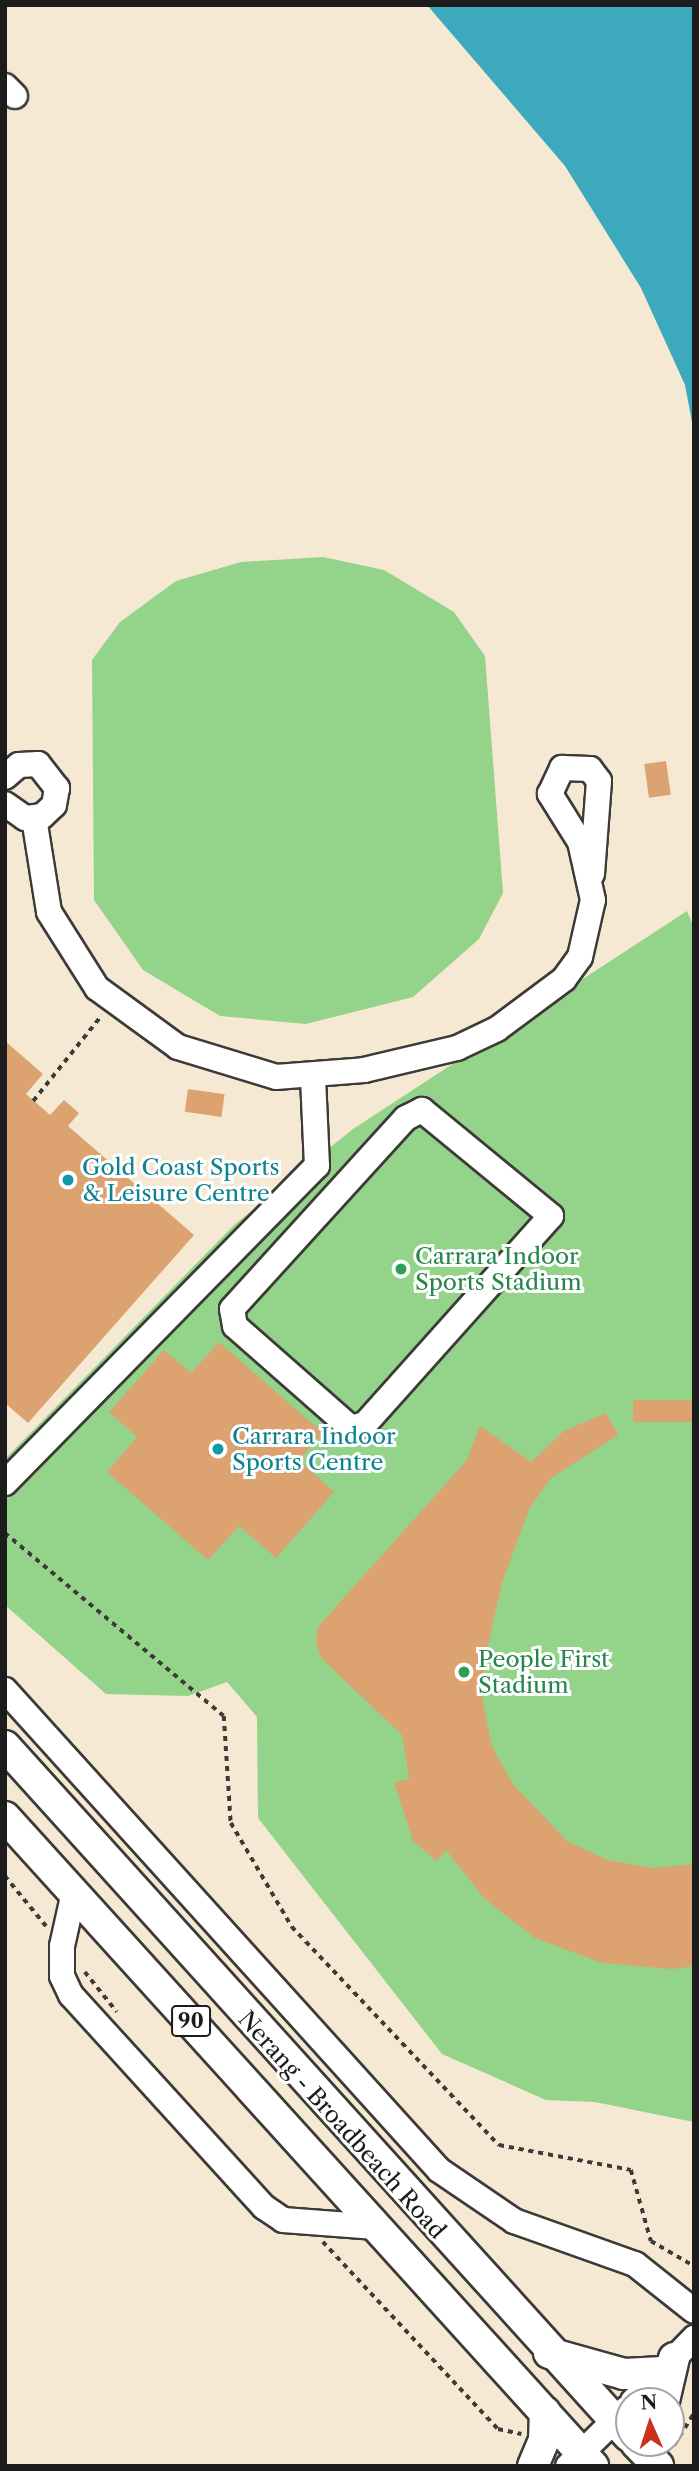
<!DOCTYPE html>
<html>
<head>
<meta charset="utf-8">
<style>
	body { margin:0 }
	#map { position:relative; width:699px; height:2471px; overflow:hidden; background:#f5e9d3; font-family:"Libre Caslon Text",serif }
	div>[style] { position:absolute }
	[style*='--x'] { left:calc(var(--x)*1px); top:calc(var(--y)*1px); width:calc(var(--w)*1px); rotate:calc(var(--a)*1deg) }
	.green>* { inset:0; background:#93d38a }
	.water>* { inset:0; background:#3da9bc }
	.building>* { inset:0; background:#dca270; transform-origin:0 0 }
	.path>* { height:3.5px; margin-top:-1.75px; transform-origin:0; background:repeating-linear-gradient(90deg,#3d3b37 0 5px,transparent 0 10px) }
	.roads { filter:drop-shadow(2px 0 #3d3b37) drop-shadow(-2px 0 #3d3b37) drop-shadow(0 2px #3d3b37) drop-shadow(0 -2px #3d3b37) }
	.minor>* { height:24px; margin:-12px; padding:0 12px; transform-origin:12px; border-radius:12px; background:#fff }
	.major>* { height:30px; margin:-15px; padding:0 15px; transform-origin:15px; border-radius:15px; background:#fff }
	.dots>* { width:19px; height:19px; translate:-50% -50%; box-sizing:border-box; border:4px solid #fff; border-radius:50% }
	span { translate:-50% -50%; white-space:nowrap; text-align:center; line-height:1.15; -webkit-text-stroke:6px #fff; paint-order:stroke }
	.shield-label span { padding:2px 5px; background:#fff; border:2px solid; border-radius:5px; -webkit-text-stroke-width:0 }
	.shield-label { font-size:21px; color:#1c1c1c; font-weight:700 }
	.culture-label { font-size:23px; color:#0d838f }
	.left { translate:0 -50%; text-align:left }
	.leisure-label { font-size:23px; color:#27864d }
	.street-label { font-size:23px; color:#1c1c1c }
	.frame { position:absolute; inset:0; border:7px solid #1c1c1c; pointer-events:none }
	.north { position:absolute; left:615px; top:2387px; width:70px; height:70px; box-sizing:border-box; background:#fff; border:2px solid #a4a4a4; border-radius:50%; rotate:357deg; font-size:19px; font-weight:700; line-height:28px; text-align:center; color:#1c1c1c }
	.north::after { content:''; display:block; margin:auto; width:24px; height:32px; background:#c8321e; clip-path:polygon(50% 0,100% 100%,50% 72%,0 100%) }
</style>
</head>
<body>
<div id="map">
	<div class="green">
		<i style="clip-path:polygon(323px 557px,384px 570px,454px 612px,485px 656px,503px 893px,479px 939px,413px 997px,306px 1024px,220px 1016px,143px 970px,94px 900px,92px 660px,120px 622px,176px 581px,241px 562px)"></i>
		<i style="clip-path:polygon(687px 911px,694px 928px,694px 2122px,595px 2102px,546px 2100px,442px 2054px,258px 1818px,257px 1717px,227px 1682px,188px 1696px,106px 1694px,5px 1605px,5px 1459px,234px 1225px,353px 1129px)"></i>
	</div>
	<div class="water">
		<i style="clip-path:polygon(427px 5px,694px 5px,694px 433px,685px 385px,641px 288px,565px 166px)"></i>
	</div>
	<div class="building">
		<i style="left:666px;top:761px;width:34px;height:22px;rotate:82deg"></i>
		<i style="clip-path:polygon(5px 1041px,43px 1074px,26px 1094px,50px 1115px,64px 1100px,79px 1113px,68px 1126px,194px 1235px,28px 1423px,5px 1403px)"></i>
		<i style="left:188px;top:1089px;width:37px;height:23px;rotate:8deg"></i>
		<i style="clip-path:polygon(219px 1342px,323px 1433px,299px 1460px,334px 1492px,276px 1558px,239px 1526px,208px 1560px,107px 1472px,137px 1437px,109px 1412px,164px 1350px,191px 1373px)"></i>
		<i style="left:694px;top:1400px;width:22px;height:61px;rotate:90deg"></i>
		<i style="clip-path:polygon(606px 1413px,618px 1435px,551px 1478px,529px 1509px,502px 1583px,484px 1663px,483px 1702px,492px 1746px,512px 1783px,567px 1841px,607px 1860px,652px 1868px,694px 1864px,694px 1966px,673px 1969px,602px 1963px,535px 1938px,484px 1898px,446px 1850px,437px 1861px,413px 1841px,394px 1782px,409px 1779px,402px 1735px,321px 1658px,316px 1641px,318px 1627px,466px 1461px,480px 1426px,531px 1462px,564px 1431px)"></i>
	</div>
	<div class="path">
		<i style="--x:33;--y:1101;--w:110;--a:-51.3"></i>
		<i style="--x:5;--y:1533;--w:285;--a:39.9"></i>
		<i style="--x:224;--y:1716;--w:107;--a:86.3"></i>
		<i style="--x:231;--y:1823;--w:121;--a:59.6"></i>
		<i style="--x:292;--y:1927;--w:301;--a:46.5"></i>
		<i style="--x:499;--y:2145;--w:134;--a:10.7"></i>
		<i style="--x:631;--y:2170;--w:74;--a:74.3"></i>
		<i style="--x:651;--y:2241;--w:50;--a:30.2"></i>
		<i style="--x:5;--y:1876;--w:65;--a:50.6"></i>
		<i style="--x:85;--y:1972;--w:51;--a:51.3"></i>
		<i style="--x:323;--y:2242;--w:256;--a:46.9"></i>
		<i style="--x:498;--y:2429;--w:24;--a:12"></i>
		<i style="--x:674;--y:2445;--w:38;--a:-58"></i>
	</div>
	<div class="roads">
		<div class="minor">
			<i style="--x:5;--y:86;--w:14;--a:45"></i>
			<i style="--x:5;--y:777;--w:18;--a:-41"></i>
			<i style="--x:19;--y:765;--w:19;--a:-3"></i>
			<i style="--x:38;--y:764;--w:31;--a:52"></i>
			<i style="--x:57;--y:788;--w:17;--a:100"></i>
			<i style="--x:54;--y:805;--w:16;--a:137"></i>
			<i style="--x:42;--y:816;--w:17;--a:173"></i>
			<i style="--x:25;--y:818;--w:24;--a:-145"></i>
			<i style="--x:34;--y:818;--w:95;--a:80.9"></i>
			<i style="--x:49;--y:912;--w:90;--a:57.7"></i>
			<i style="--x:97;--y:988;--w:100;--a:36.1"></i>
			<i style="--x:178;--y:1047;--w:102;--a:17"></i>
			<i style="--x:276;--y:1077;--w:88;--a:-4.5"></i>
			<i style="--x:364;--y:1070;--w:96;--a:-13.3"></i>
			<i style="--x:457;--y:1048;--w:44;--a:-25.4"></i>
			<i style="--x:497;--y:1029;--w:84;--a:-36.7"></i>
			<i style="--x:564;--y:979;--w:27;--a:-54"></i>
			<i style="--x:580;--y:957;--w:58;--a:-77.2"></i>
			<i style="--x:593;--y:900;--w:59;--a:-102.6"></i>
			<i style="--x:580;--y:842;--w:57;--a:-122"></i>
			<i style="--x:550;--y:794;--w:29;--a:-65"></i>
			<i style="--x:562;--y:768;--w:28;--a:2"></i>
			<i style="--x:590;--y:769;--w:15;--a:53"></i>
			<i style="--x:599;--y:781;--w:93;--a:94.3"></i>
			<i style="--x:422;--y:1110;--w:167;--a:39.4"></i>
			<i style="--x:551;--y:1216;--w:279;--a:131.8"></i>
			<i style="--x:365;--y:1424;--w:15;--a:164"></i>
			<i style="--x:351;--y:1428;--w:154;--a:-138.7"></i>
			<i style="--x:235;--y:1326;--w:17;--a:-100"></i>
			<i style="--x:232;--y:1309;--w:258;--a:-47.7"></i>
			<i style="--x:406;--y:1118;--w:18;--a:-27"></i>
			<i style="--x:5;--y:1483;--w:445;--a:-45.5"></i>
			<i style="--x:317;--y:1166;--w:89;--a:-92.6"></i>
			<i style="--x:5;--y:1690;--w:647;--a:47.88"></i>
			<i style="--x:439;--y:2170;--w:91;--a:34.2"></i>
			<i style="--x:514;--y:2221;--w:128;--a:19.6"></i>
			<i style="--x:635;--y:2264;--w:75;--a:38.5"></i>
			<i style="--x:74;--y:1892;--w:55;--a:102.5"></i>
			<i style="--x:62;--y:1946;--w:30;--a:90"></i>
			<i style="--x:62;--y:1976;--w:21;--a:65"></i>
			<i style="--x:71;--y:1995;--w:287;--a:47.7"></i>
			<i style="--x:264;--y:2207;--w:23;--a:34"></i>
			<i style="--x:283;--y:2220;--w:93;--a:4.3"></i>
			<i style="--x:633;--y:2401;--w:88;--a:-45.9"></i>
			<i style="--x:568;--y:2466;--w:81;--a:-44.5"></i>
		</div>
		<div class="major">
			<i style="--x:5;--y:1746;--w:930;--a:47.88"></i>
			<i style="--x:5;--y:1817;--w:876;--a:47.82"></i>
			<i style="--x:549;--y:2353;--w:78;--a:15.6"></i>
			<i style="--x:624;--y:2374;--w:38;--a:-3"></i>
			<i style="--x:664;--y:2401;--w:44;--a:-76.9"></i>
			<i style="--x:636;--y:2443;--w:32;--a:46"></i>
			<i style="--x:533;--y:2466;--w:28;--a:-67"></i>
			<i style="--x:544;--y:2440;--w:28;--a:-88"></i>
		</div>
	</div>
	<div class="dots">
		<i style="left:68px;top:1180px;background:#0f9aa8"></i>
		<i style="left:401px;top:1269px;background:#2e9e5b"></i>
		<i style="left:218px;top:1449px;background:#0f9aa8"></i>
		<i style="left:464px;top:1672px;background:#2e9e5b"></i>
	</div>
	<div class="shield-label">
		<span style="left:191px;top:2021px">90</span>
	</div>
	<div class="culture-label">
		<span class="left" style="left:82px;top:1180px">Gold Coast Sports<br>&amp; Leisure Centre</span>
		<span class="left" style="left:232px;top:1449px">Carrara Indoor<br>Sports Centre</span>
	</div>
	<div class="leisure-label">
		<span class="left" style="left:415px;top:1269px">Carrara Indoor<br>Sports Stadium</span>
		<span class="left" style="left:478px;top:1672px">People First<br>Stadium</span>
	</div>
	<div class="street-label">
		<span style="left:342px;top:2125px;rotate:48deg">Nerang - Broadbeach Road</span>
	</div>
	<div class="frame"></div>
	<div class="north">N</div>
</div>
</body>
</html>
